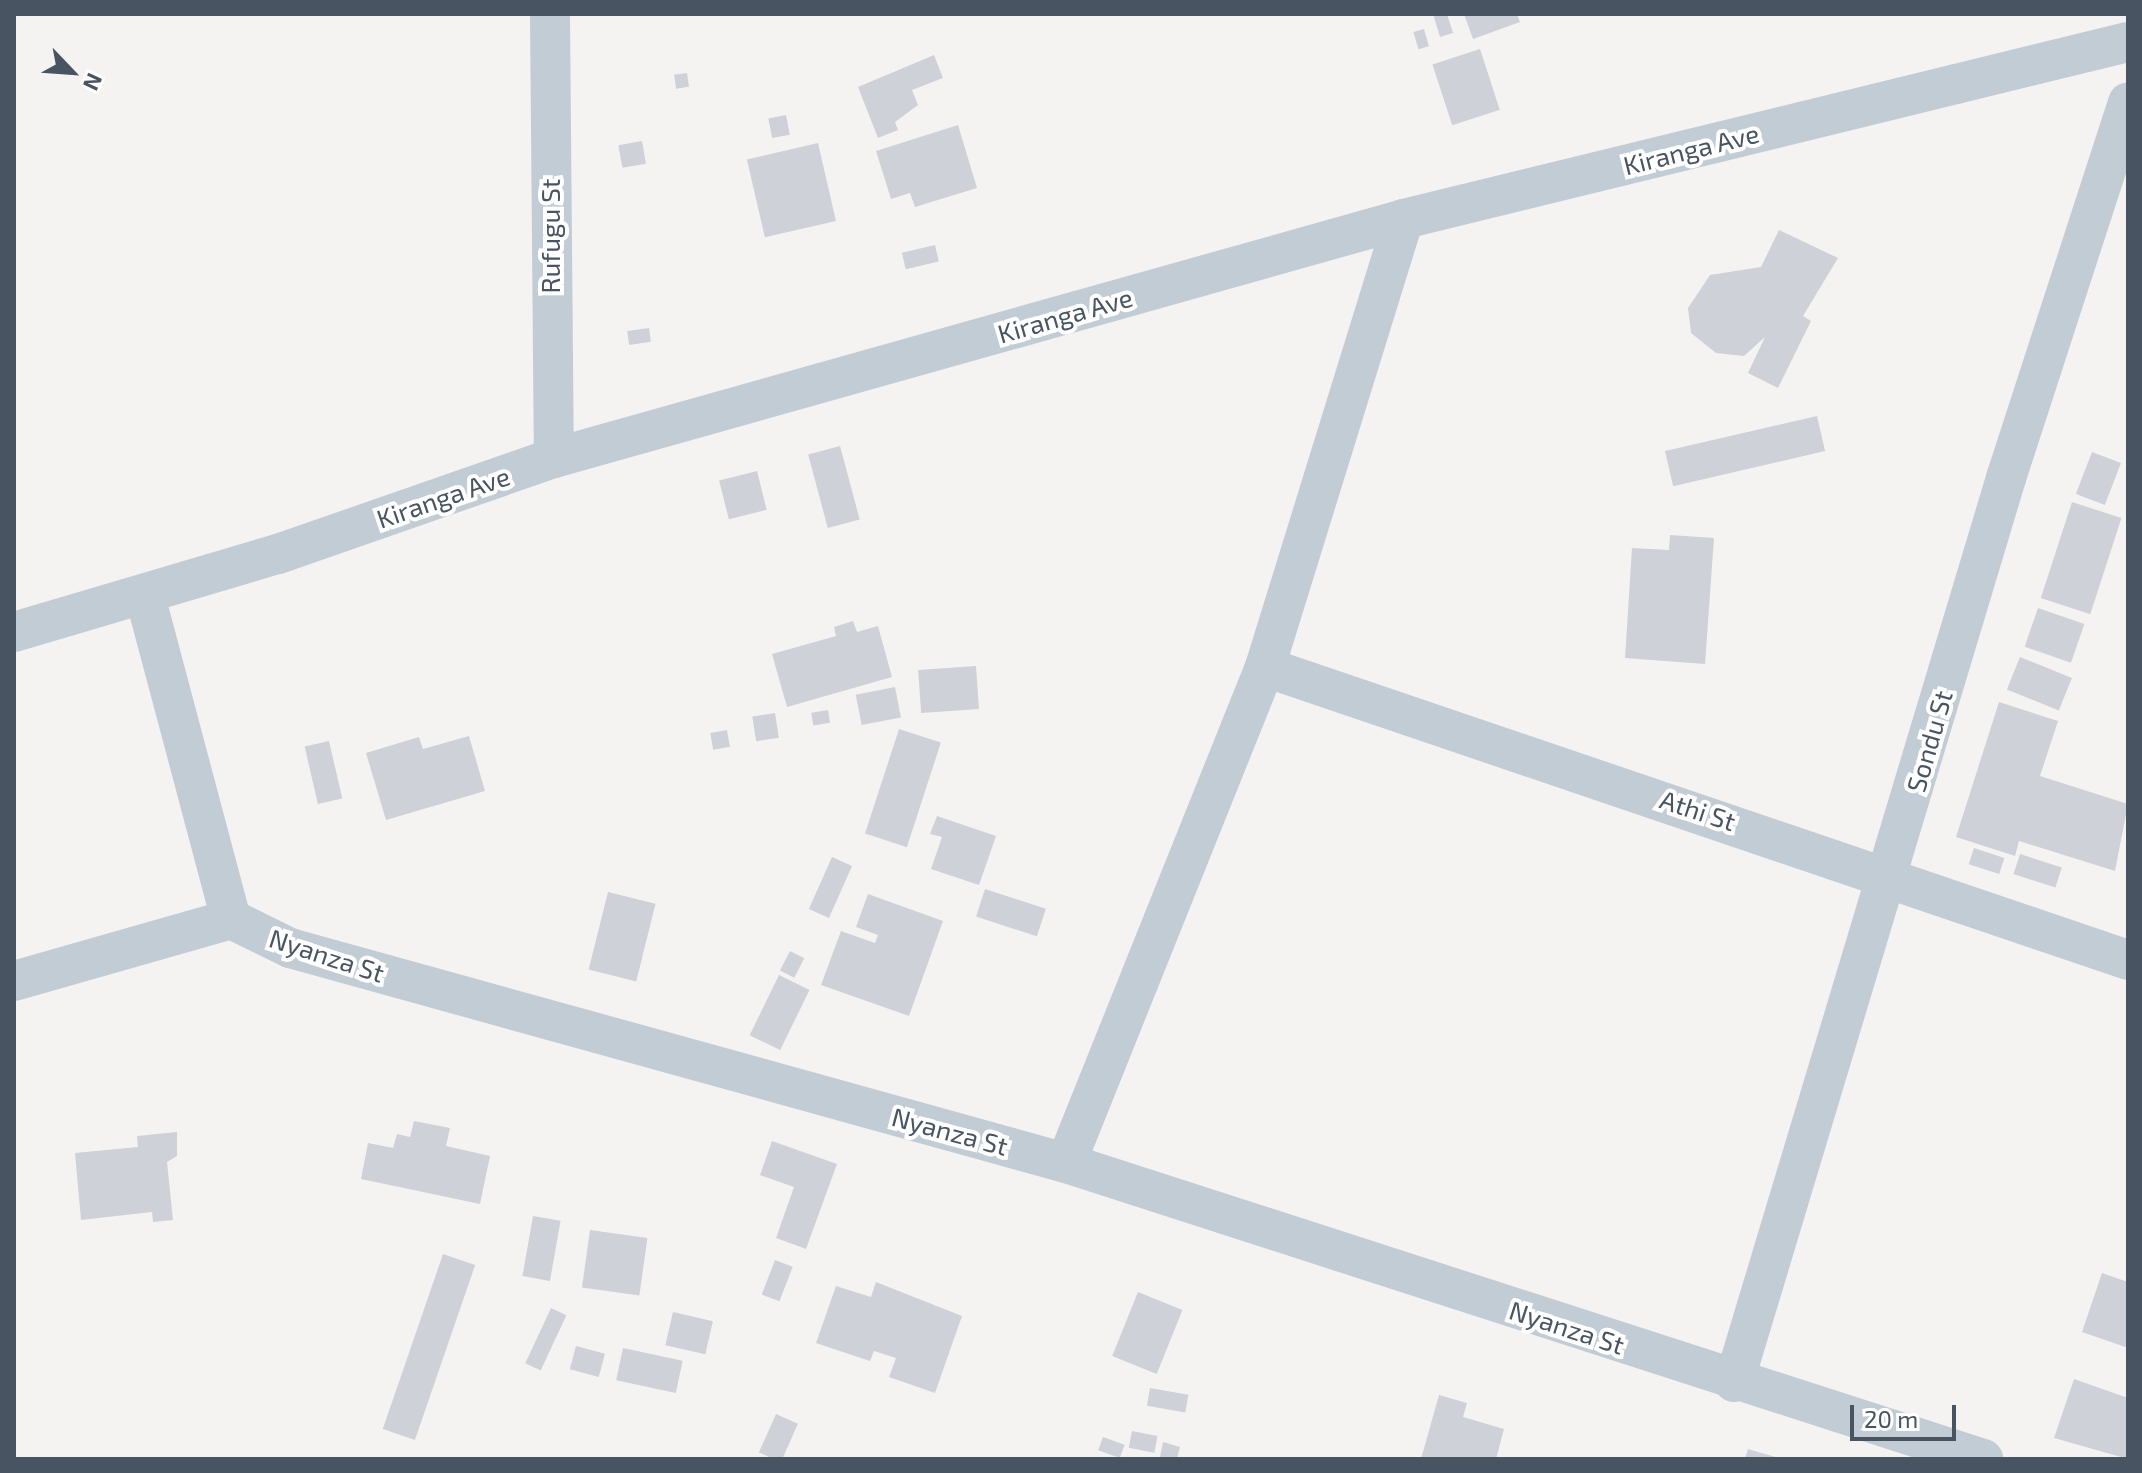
<!DOCTYPE html>
<html>
<head>
<meta charset="utf-8">
<style>
	body { margin:0 }
	#map { position:relative; width:2142px; height:1473px; overflow:hidden; background:#f5f3f2; font-family:"Exo 2",sans-serif }
	div>[style] { position:absolute }
	[style*='--x'] { left:calc(var(--x)*1px); top:calc(var(--y)*1px); width:calc(var(--w)*1px); rotate:calc(var(--a)*1deg) }
	.building>* { inset:0; background:#ced1d8; transform-origin:0 0 }
	.minor>* { height:40px; margin:-20px; padding:0 20px; transform-origin:20px; border-radius:20px; background:#c2ccd5 }
	span { translate:-50% -50%; white-space:nowrap; text-align:center; line-height:1.15; -webkit-text-stroke:8px #fff; paint-order:stroke }
	.street-label { font-size:26px; color:#485462 }
	.frame { position:absolute; inset:0; border:16px solid #485462; pointer-events:none }
	.north { position:absolute; left:32px; top:32px; width:80px; height:80px; -webkit-text-stroke:6px #fff; paint-order:stroke; rotate:115deg; font-size:22px; font-weight:700; line-height:32px; text-align:center; color:#485462 }
	.north::after { content:''; display:block; margin:auto; width:28px; height:36px; background:#485462; clip-path:polygon(50% 0,100% 100%,50% 72%,0 100%) }
	.scale { position:absolute; left:1850px; top:1405px; width:106px; height:36px; box-sizing:border-box; border:4px solid #485462; border-top:0; padding-left:10px; font-size:24px; line-height:28px; white-space:nowrap; color:#485462; -webkit-text-stroke:6px #fff; paint-order:stroke }
</style>
</head>
<body>
<div id="map">
	<div class="building">
		<i style="clip-path:polygon(1433px 14px,1447px 14px,1453px 33px,1440px 37px)"></i>
		<i style="clip-path:polygon(1464px 14px,1517px 14px,1520px 22px,1473px 39px)"></i>
		<i style="left:1424px;top:29px;width:18px;height:11px;rotate:74deg"></i>
		<i style="left:1480px;top:49px;width:64px;height:50px;rotate:72deg"></i>
		<i style="clip-path:polygon(934px 55px,943px 78px,912px 90px,918px 105px,895px 122px,898px 130px,878px 138px,858px 87px)"></i>
		<i style="left:687px;top:73px;width:14px;height:13px;rotate:82deg"></i>
		<i style="left:786px;top:115px;width:20px;height:18px;rotate:79deg"></i>
		<i style="clip-path:polygon(958px 125px,977px 188px,915px 207px,910px 193px,891px 199px,876px 151px)"></i>
		<i style="left:642px;top:141px;width:23px;height:24px;rotate:80deg"></i>
		<i style="left:818px;top:143px;width:80px;height:73px;rotate:77deg"></i>
		<i style="clip-path:polygon(1779px 230px,1838px 258px,1803px 316px,1811px 321px,1778px 388px,1748px 373px,1765px 337px,1744px 356px,1716px 353px,1691px 333px,1688px 308px,1710px 275px,1761px 267px)"></i>
		<i style="left:935px;top:245px;width:17px;height:34px;rotate:77deg"></i>
		<i style="left:649px;top:328px;width:14px;height:22px;rotate:82deg"></i>
		<i style="left:1817px;top:416px;width:36px;height:156px;rotate:77deg"></i>
		<i style="left:840px;top:446px;width:76px;height:33px;rotate:75deg"></i>
		<i style="left:2092px;top:452px;width:31px;height:45px;rotate:21deg"></i>
		<i style="left:757px;top:471px;width:40px;height:39px;rotate:76deg"></i>
		<i style="left:2072px;top:502px;width:52px;height:101px;rotate:18deg"></i>
		<i style="clip-path:polygon(1670px 535px,1714px 538px,1705px 664px,1625px 658px,1632px 548px,1669px 550px)"></i>
		<i style="left:2038px;top:608px;width:49px;height:41px;rotate:19deg"></i>
		<i style="clip-path:polygon(853px 621px,857px 632px,878px 626px,892px 677px,787px 707px,772px 654px,836px 636px,834px 627px)"></i>
		<i style="left:2020px;top:657px;width:56px;height:35px;rotate:22deg"></i>
		<i style="left:976px;top:666px;width:43px;height:58px;rotate:86deg"></i>
		<i style="left:895px;top:687px;width:31px;height:40px;rotate:79deg"></i>
		<i style="clip-path:polygon(1999px 702px,2058px 721px,2040px 776px,2128px 804px,2115px 871px,2019px 841px,2015px 856px,1956px 837px)"></i>
		<i style="left:828px;top:710px;width:13px;height:17px;rotate:81deg"></i>
		<i style="left:775px;top:713px;width:25px;height:23px;rotate:81deg"></i>
		<i style="left:899px;top:729px;width:44px;height:110px;rotate:18deg"></i>
		<i style="left:727px;top:730px;width:17px;height:17px;rotate:80deg"></i>
		<i style="clip-path:polygon(469px 736px,485px 791px,386px 820px,366px 753px,419px 737px,423px 749px)"></i>
		<i style="left:329px;top:741px;width:59px;height:25px;rotate:77deg"></i>
		<i style="clip-path:polygon(937px 816px,996px 836px,979px 885px,931px 869px,942px 837px,930px 834px)"></i>
		<i style="left:1974px;top:848px;width:32px;height:17px;rotate:18deg"></i>
		<i style="left:2020px;top:854px;width:44px;height:21px;rotate:18deg"></i>
		<i style="left:832px;top:857px;width:22px;height:57px;rotate:24deg"></i>
		<i style="left:985px;top:889px;width:64px;height:29px;rotate:18deg"></i>
		<i style="left:608px;top:892px;width:49px;height:80px;rotate:14deg"></i>
		<i style="clip-path:polygon(868px 894px,943px 921px,909px 1016px,821px 985px,841px 931px,875px 943px,878px 935px,856px 927px)"></i>
		<i style="left:790px;top:951px;width:16px;height:22px;rotate:27deg"></i>
		<i style="left:779px;top:975px;width:34px;height:67px;rotate:26deg"></i>
		<i style="clip-path:polygon(414px 1121px,450px 1128px,446px 1146px,490px 1156px,480px 1204px,361px 1179px,368px 1143px,393px 1148px,397px 1134px,410px 1137px)"></i>
		<i style="clip-path:polygon(177px 1132px,177px 1156px,167px 1162px,173px 1220px,153px 1222px,152px 1212px,81px 1220px,75px 1153px,138px 1147px,137px 1136px)"></i>
		<i style="clip-path:polygon(772px 1141px,837px 1164px,806px 1249px,776px 1238px,794px 1187px,760px 1175px)"></i>
		<i style="left:533px;top:1216px;width:28px;height:61px;rotate:10deg"></i>
		<i style="left:590px;top:1230px;width:58px;height:58px;rotate:8deg"></i>
		<i style="left:443px;top:1254px;width:34px;height:185px;rotate:19deg"></i>
		<i style="left:775px;top:1260px;width:19px;height:37px;rotate:21deg"></i>
		<i style="clip-path:polygon(2102px 1273px,2128px 1282px,2128px 1348px,2082px 1332px)"></i>
		<i style="clip-path:polygon(876px 1282px,962px 1316px,935px 1393px,889px 1377px,896px 1358px,874px 1351px,870px 1361px,816px 1343px,836px 1286px,871px 1297px)"></i>
		<i style="left:1138px;top:1292px;width:48px;height:69px;rotate:22deg"></i>
		<i style="left:551px;top:1308px;width:17px;height:61px;rotate:25deg"></i>
		<i style="left:673px;top:1312px;width:41px;height:34px;rotate:13deg"></i>
		<i style="left:576px;top:1346px;width:30px;height:24px;rotate:15deg"></i>
		<i style="left:623px;top:1348px;width:61px;height:33px;rotate:12deg"></i>
		<i style="clip-path:polygon(2074px 1379px,2128px 1398px,2128px 1459px,2054px 1438px)"></i>
		<i style="left:1150px;top:1388px;width:39px;height:18px;rotate:10deg"></i>
		<i style="clip-path:polygon(1439px 1395px,1467px 1403px,1463px 1417px,1504px 1429px,1496px 1459px,1421px 1459px)"></i>
		<i style="left:776px;top:1414px;width:24px;height:42px;rotate:24deg"></i>
		<i style="left:1132px;top:1431px;width:26px;height:17px;rotate:11deg"></i>
		<i style="left:1103px;top:1437px;width:23px;height:14px;rotate:20deg"></i>
		<i style="clip-path:polygon(1163px 1442px,1180px 1447px,1177px 1459px,1160px 1457px)"></i>
		<i style="clip-path:polygon(1748px 1449px,1779px 1458px,1779px 1459px,1745px 1459px)"></i>
	</div>
	<div class="minor">
		<i style="--x:550;--y:14;--w:444;--a:89.5"></i>
		<i style="--x:145;--y:596;--w:334;--a:75.1"></i>
		<i style="--x:231;--y:919;--w:66;--a:26.2"></i>
		<i style="--x:290;--y:948;--w:805;--a:15.49"></i>
		<i style="--x:1066;--y:1163;--w:964;--a:17.89"></i>
		<i style="--x:14;--y:632;--w:275;--a:-16.5"></i>
		<i style="--x:278;--y:554;--w:292;--a:-19.2"></i>
		<i style="--x:554;--y:458;--w:883;--a:-15.7"></i>
		<i style="--x:1404;--y:219;--w:745;--a:-13.74"></i>
		<i style="--x:1265;--y:667;--w:911;--a:18.75"></i>
		<i style="--x:14;--y:981;--w:226;--a:-15.9"></i>
		<i style="--x:1066;--y:1163;--w:534;--a:-68.14"></i>
		<i style="--x:1265;--y:667;--w:469;--a:-72.8"></i>
		<i style="--x:1734;--y:1382;--w:944;--a:-73.25"></i>
		<i style="--x:2006;--y:478;--w:395;--a:-72"></i>
	</div>
	<div class="street-label">
		<span style="left:1691px;top:149px;rotate:-14deg">Kiranga Ave</span>
		<span style="left:550px;top:236px;rotate:-90deg">Rufugu St</span>
		<span style="left:1065px;top:315px;rotate:-16deg">Kiranga Ave</span>
		<span style="left:443px;top:497px;rotate:-19deg">Kiranga Ave</span>
		<span style="left:1929px;top:741px;rotate:-74deg">Sondu St</span>
		<span style="left:1698px;top:810px;rotate:18deg">Athi St</span>
		<span style="left:327px;top:955px;rotate:18deg">Nyanza St</span>
		<span style="left:950px;top:1131px;rotate:15deg">Nyanza St</span>
		<span style="left:1567px;top:1327px;rotate:18deg">Nyanza St</span>
	</div>
	<div class="frame"></div>
	<div class="north">N</div>
	<div class="scale">20 m</div>
</div>
</body>
</html>
